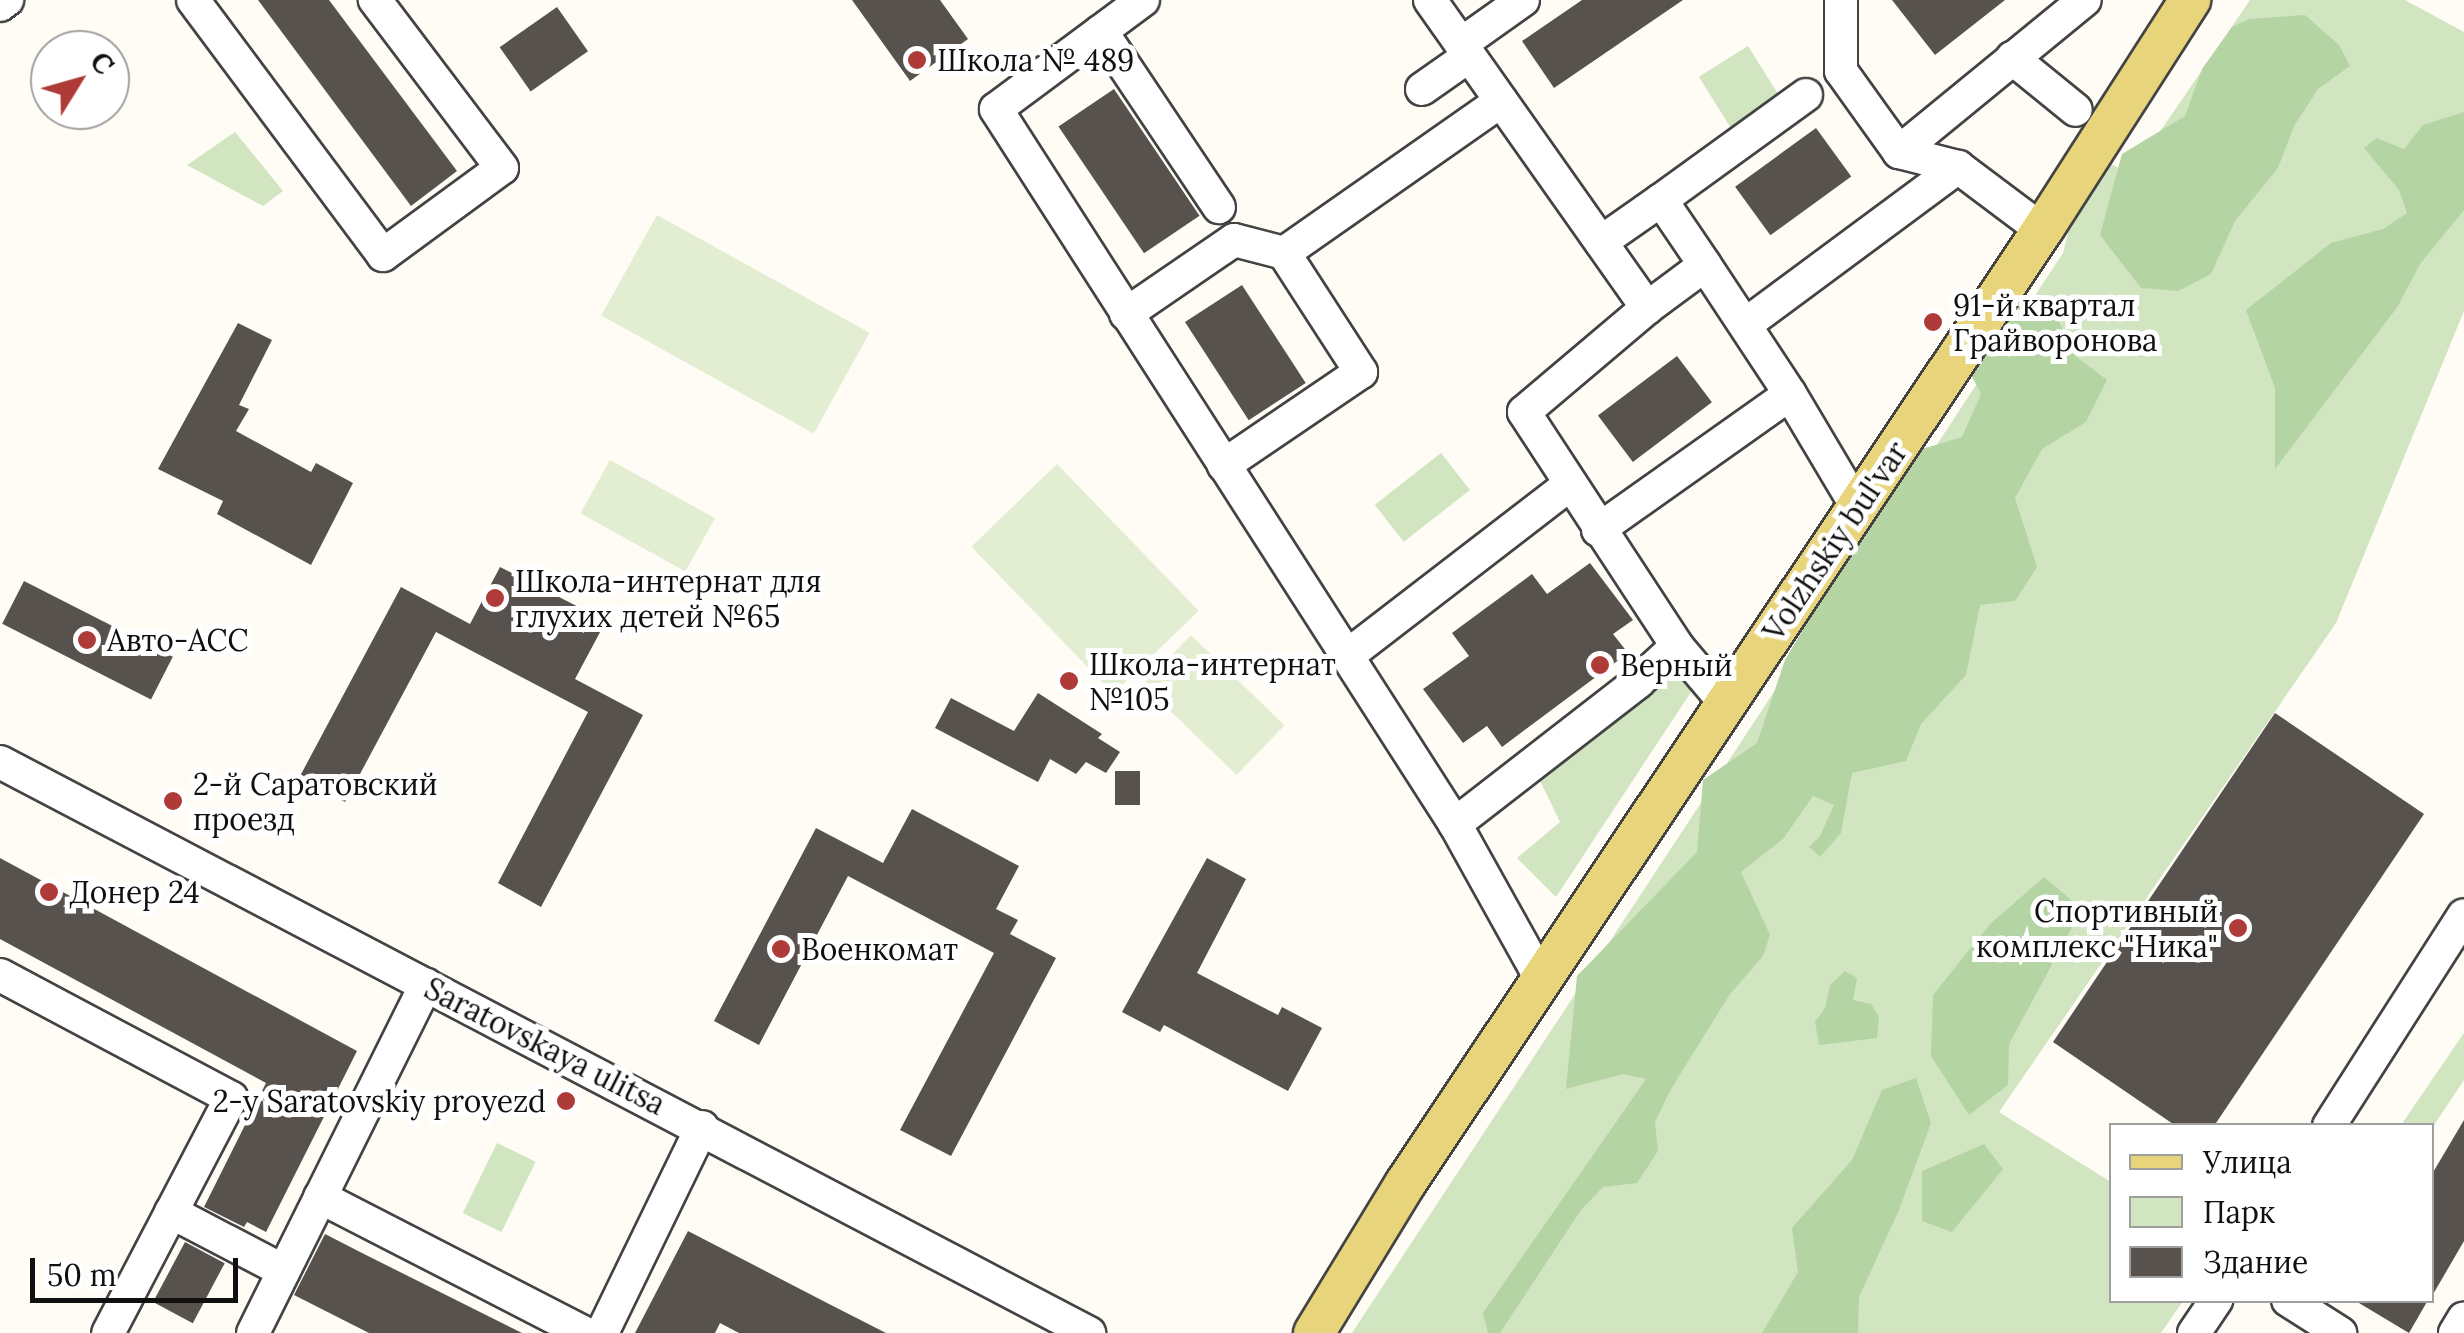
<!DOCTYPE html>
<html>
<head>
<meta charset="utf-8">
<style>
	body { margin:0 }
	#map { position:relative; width:2464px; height:1333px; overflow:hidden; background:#fefcf5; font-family:Lora,serif }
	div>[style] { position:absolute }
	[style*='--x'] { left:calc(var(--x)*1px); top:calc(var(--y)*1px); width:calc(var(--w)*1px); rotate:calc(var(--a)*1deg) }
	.green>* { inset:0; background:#d1e5c1; transform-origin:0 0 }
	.forest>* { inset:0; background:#b5d4a3 }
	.pitch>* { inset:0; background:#e2edd2; transform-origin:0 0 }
	.building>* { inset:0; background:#57524e; transform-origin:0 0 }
	.roads { filter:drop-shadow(2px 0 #434343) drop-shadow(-2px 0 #434343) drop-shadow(0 2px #434343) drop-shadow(0 -2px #434343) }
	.minor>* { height:32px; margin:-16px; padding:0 16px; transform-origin:16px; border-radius:16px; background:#fff }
	.major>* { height:40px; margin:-20px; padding:0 20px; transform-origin:20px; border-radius:20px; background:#e7d47b }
	.dots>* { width:28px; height:28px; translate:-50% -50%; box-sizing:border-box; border:5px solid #fff; border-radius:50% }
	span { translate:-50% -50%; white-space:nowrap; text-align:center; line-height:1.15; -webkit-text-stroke:10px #fff; paint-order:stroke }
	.poi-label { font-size:30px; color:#101010 }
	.left { translate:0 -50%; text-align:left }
	.right { translate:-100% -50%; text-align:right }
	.street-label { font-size:30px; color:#101010 }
	.legend { position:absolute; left:2109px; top:1123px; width:325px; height:180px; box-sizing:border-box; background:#fff; border:2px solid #9f9f9f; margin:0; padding:12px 18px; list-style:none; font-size:30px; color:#101010 }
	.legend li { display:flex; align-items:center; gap:20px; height:50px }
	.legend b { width:50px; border:2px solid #9f9f9f }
	.north { position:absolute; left:30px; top:30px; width:100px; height:100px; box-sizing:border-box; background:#fff; border:2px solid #9f9f9f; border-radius:50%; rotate:53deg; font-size:28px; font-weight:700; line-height:40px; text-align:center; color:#101010 }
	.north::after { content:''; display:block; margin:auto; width:35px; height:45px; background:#af3b39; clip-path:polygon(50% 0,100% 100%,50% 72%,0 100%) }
	.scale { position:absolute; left:30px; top:1258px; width:208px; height:45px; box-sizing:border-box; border:5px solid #101010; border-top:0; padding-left:12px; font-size:30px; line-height:35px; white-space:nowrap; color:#101010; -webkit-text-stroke:8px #fff; paint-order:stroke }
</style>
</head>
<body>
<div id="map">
	<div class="green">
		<i style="clip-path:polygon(2250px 0,2405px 0,2464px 32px,2464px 311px,2336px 623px,1999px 1112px,2111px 1182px,2112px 1300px,2183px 1301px,2161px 1333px,1352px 1333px,2063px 253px,2077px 198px,2107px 162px,2131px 174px)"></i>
		<i style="left:1748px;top:46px;width:61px;height:58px;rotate:58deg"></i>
		<i style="clip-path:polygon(235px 132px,283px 191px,263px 206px,187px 165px)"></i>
		<i style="left:1441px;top:453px;width:47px;height:84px;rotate:52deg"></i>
		<i style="clip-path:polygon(1666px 656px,1693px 689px,1556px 897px,1517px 858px,1560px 822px,1532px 764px)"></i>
		<i style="clip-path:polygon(2464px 1033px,2464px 1080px,2432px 1128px,2401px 1125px)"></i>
		<i style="left:497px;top:1143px;width:43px;height:78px;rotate:26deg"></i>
	</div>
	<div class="forest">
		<i style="clip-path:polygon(2305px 15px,2339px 45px,2350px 66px,2318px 89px,2294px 126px,2278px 168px,2235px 221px,2211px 274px,2178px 291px,2141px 288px,2100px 235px,2122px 154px,2185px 116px,2202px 69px,2232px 27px,2249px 19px)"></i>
		<i style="clip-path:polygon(2464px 112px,2464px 210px,2420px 264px,2398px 306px,2275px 469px,2275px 388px,2246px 310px,2331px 243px,2383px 229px,2407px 213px,2399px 190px,2364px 148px,2377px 138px,2404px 149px,2423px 125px)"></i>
		<i style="clip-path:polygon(2047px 294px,2074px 355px,2107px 380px,2086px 422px,2042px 449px,2015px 498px,2037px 567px,2015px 601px,1980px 605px,1966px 675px,1921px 724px,1906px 761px,1852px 773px,1841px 833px,1820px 857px,1809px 847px,1820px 836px,1834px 805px,1813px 796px,1783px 839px,1741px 872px,1770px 935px,1763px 956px,1730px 994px,1671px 1089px,1655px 1122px,1658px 1151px,1637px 1183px,1603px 1187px,1581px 1210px,1500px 1333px,1488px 1333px,1483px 1313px,1646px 1079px,1623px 1074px,1566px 1089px,1577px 976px,1697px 852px,1703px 780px,1757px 743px,1785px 660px,1839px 569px,1865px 537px,1874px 500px,1919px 450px,1962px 437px,1981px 394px,1966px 365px,1993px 344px,2018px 305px)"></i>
		<i style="clip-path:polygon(2044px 877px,2082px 909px,2009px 1044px,2008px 1085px,1969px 1115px,1931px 1056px,1933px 995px,1990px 924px)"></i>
		<i style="clip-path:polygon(1845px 971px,1857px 978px,1853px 1000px,1871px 1004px,1879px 1017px,1877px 1038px,1819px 1045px,1815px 1022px,1825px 1008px,1830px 985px)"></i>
		<i style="clip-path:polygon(1916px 1078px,1931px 1123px,1899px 1210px,1859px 1297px,1858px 1333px,1762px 1333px,1798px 1272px,1792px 1228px,1852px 1160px,1882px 1090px)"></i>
		<i style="clip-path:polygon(1984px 1144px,2003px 1169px,1952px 1232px,1922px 1221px,1922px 1171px)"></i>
	</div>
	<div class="pitch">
		<i style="left:657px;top:215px;width:243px;height:115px;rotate:29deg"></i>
		<i style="left:610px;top:460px;width:120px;height:61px;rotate:29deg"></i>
		<i style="left:1057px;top:464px;width:204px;height:119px;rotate:46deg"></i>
		<i style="left:1191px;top:635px;width:130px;height:69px;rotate:44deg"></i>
	</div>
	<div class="building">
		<i style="clip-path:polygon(258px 0,329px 0,457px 171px,411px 206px)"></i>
		<i style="clip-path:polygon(852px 0,940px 0,968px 39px,910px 81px)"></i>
		<i style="clip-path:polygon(1582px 0,1683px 0,1554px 88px,1522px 41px)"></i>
		<i style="clip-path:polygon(1892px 0,2005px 0,1935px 55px)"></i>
		<i style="left:557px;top:7px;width:54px;height:70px;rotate:55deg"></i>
		<i style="left:1114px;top:89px;width:153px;height:67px;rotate:56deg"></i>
		<i style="left:1816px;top:128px;width:60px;height:100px;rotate:54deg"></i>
		<i style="left:1242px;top:285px;width:117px;height:68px;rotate:57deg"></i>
		<i style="clip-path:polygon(238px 323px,272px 340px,239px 405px,249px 409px,236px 431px,311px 472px,316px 463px,353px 483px,311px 565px,217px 514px,223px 501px,158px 469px)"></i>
		<i style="left:1677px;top:356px;width:58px;height:99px;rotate:53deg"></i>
		<i style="clip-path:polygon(1590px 563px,1633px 620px,1613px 634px,1628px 653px,1502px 747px,1487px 726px,1463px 743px,1423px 689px,1469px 656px,1452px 633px,1532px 574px,1547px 594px)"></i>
		<i style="clip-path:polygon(500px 567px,606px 621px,575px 679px,643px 715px,541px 907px,498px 883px,588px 712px,436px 632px,345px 802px,299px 778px,401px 587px,470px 624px)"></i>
		<i style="left:24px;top:581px;width:167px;height:48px;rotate:27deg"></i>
		<i style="clip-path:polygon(1038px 693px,1102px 734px,1098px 738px,1120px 752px,1106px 773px,1086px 762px,1076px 774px,1050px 759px,1038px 782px,935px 728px,951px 698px,1014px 731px)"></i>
		<i style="clip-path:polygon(2275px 713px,2424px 814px,2214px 1126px,2176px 1126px,2053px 1042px)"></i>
		<i style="left:1115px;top:771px;width:25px;height:34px"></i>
		<i style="clip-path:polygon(912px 809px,1019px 866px,996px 909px,1018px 920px,1010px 934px,1056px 958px,951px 1156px,900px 1130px,994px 953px,848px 876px,759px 1045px,714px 1021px,816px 828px,883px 863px)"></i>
		<i style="clip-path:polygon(0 858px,357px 1051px,266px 1232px,247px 1222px,244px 1227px,204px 1207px,266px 1083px,0 939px)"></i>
		<i style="clip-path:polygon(1207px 858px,1246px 879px,1197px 973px,1278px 1015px,1282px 1007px,1322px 1028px,1288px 1091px,1164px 1025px,1160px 1032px,1122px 1012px)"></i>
		<i style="clip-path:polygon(2464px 1120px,2464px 1241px,2432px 1296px,2432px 1174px)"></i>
		<i style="clip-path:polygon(688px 1231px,831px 1305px,886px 1333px,739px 1333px,720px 1323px,715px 1333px,635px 1333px)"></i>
		<i style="clip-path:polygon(325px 1234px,364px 1254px,522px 1333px,369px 1333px,294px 1295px)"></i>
		<i style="left:185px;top:1242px;width:45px;height:68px;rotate:28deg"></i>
		<i style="clip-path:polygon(2354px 1300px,2428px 1300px,2409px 1333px)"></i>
	</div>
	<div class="roads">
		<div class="minor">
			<i style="--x:193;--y:0;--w:318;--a:53.3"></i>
			<i style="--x:383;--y:255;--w:147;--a:-36.2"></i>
			<i style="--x:502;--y:168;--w:211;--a:-127.1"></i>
			<i style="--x:1143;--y:0;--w:183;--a:143.4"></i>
			<i style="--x:996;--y:109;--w:850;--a:57.3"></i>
			<i style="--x:1455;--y:824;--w:179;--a:60.9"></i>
			<i style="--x:1430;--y:0;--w:377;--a:54.8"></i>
			<i style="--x:1647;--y:308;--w:72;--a:-36.6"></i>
			<i style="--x:1705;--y:265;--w:154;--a:56.6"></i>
			<i style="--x:1790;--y:394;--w:131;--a:59.3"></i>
			<i style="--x:1841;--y:0;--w:71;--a:90"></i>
			<i style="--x:1841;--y:71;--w:100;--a:54.4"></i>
			<i style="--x:1899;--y:152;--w:61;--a:14.3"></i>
			<i style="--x:1958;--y:167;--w:105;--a:36.9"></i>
			<i style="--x:0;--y:5;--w:9;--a:-36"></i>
			<i style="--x:1101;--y:31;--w:212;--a:56.2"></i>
			<i style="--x:1461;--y:44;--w:76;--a:-35.4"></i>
			<i style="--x:2012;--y:58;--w:82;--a:39.1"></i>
			<i style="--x:1422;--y:89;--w:57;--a:-35.1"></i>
			<i style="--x:1899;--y:152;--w:240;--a:-39.3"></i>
			<i style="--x:1661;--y:200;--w:179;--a:-35.9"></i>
			<i style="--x:1601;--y:242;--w:73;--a:-35"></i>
			<i style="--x:1661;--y:200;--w:78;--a:55.9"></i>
			<i style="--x:1284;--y:253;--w:265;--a:-35"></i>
			<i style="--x:1647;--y:308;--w:161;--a:139.8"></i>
			<i style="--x:1524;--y:412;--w:280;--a:56.8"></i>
			<i style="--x:1677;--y:646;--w:76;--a:49.8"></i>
			<i style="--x:1126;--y:314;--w:131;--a:-34.4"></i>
			<i style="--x:1234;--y:240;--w:52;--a:14.6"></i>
			<i style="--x:1284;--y:253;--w:142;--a:57.1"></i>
			<i style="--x:1361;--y:372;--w:166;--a:145.8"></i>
			<i style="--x:1746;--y:324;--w:264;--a:-36.5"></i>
			<i style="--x:1598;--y:530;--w:235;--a:-35.3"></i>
			<i style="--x:1347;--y:656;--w:280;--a:-37.6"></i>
			<i style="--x:0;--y:762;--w:1230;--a:27.67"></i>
			<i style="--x:1455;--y:824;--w:232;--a:-37.8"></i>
			<i style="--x:1638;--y:682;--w:53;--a:-42.7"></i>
			<i style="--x:0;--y:975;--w:262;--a:28"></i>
			<i style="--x:231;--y:1098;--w:265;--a:117.6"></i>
			<i style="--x:2329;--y:1126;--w:250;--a:-57.4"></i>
			<i style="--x:320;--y:1197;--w:298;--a:27.2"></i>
			<i style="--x:171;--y:1212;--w:127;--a:27.6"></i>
			<i style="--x:2288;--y:1300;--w:62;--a:32.4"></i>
			<i style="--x:253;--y:1333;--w:389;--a:-63.6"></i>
			<i style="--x:602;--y:1333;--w:229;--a:-64.1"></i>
			<i style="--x:2194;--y:1333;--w:40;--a:-56"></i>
			<i style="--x:2455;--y:1333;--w:17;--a:-59"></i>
		</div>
		<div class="major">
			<i style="--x:1314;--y:1333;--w:175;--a:-58.6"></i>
			<i style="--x:1405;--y:1184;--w:1152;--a:-56.25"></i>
			<i style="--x:2045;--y:226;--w:269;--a:-57.3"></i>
		</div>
	</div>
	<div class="dots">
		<i style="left:917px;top:60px;background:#af3b39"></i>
		<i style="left:1933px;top:322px;background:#af3b39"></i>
		<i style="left:495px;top:598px;background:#af3b39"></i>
		<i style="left:87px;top:640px;background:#af3b39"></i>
		<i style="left:1600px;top:665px;background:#af3b39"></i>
		<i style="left:1069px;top:681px;background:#af3b39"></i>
		<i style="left:173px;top:801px;background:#af3b39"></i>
		<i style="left:49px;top:892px;background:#af3b39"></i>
		<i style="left:2238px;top:928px;background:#af3b39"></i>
		<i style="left:781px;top:949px;background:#af3b39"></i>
		<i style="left:566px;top:1101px;background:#af3b39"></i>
	</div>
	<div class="poi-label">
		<span class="left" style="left:937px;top:60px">Школа № 489</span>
		<span class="left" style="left:1953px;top:322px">91-й квартал<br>Грайворонова</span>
		<span class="left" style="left:515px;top:598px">Школа-интернат для<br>глухих детей №65</span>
		<span class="left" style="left:107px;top:640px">Авто-АСС</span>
		<span class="left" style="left:1089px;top:681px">Школа-интернат<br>№105</span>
		<span class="left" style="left:1620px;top:665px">Верный</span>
		<span class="left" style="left:193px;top:801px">2-й Саратовский<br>проезд</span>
		<span class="left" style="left:69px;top:892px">Донер 24</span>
		<span class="right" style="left:2218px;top:928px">Спортивный<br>комплекс "Ника"</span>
		<span class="left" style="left:801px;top:949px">Военкомат</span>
		<span class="right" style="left:546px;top:1101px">2-y Saratovskiy proyezd</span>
	</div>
	<div class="street-label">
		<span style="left:1835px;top:541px;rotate:-56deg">Volzhskiy bul'var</span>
		<span style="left:545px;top:1046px;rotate:27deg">Saratovskaya ulitsa</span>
	</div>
	<ul class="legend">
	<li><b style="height:12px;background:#e7d47b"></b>Улица</li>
	<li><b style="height:28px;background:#d1e5c1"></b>Парк</li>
	<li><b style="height:28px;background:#57524e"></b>Здание</li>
	</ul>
	<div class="north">С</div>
	<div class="scale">50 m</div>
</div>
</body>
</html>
